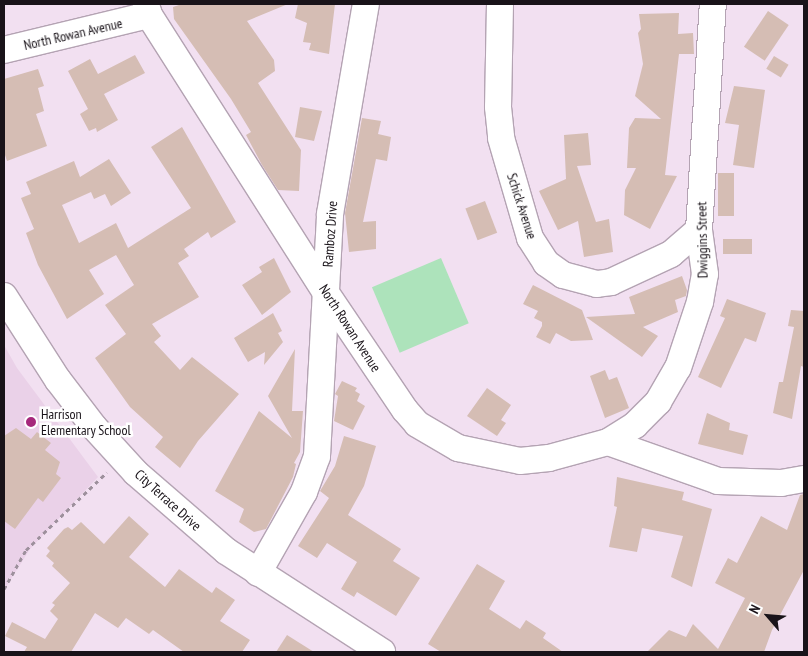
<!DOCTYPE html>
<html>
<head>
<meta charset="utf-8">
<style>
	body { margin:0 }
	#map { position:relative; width:808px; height:656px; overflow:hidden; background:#f2e0f1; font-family:"PT Sans Narrow",sans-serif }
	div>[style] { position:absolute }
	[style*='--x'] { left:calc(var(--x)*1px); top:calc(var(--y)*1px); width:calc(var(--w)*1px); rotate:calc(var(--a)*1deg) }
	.built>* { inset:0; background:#ead1e8 }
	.green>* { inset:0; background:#ade3bb; transform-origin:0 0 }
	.building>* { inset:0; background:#d5bdb4; transform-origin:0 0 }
	.path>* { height:3px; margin-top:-1.5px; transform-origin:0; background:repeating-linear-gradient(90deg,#9d909c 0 4px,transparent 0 8px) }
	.roads { filter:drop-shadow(1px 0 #b4a3b3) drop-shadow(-1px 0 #b4a3b3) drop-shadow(0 1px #b4a3b3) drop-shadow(0 -1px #b4a3b3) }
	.minor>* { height:26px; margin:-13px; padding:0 13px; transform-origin:13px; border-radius:13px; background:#fff }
	.dots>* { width:14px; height:14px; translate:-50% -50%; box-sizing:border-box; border:2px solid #fff; border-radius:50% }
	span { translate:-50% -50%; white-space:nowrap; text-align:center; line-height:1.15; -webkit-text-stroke:5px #fff; paint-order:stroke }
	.street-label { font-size:14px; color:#191319 }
	.poi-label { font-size:14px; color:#191319 }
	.left { translate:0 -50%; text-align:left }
	.frame { position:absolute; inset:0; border:5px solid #191319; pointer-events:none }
	.north { position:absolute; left:743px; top:591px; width:50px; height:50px; -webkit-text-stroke:4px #fff; paint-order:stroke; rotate:297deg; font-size:14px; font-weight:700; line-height:20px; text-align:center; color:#191319 }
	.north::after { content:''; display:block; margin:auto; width:18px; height:22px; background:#191319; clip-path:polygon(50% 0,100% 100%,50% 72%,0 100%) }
</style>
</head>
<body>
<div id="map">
	<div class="built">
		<i style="clip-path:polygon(4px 345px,17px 368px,98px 477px,30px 549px,4px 590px)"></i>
	</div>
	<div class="green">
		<i style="left:441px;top:258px;width:71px;height:75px;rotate:67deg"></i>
	</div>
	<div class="building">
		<i style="clip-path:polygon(182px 4px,288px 4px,247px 21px,274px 60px,275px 71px,258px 83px,301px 150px,299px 191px,278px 190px,262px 165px,246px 135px,251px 132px,231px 99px,174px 19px,173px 7px)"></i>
		<i style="clip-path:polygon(298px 4px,335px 4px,329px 54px,309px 50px,311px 43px,303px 42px,307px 23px,295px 18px)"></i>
		<i style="left:768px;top:11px;width:25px;height:43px;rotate:34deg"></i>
		<i style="clip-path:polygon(679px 13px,678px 34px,693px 33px,694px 54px,679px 54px,665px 175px,677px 176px,650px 229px,624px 215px,625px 190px,636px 168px,627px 168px,629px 128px,635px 118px,661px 119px,635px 96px,643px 64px,638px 33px,641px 29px,639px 14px)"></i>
		<i style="clip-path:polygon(135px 55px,145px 73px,104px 94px,118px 120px,97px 132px,96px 128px,89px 131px,80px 114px,88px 109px,68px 71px,90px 59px,98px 74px)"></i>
		<i style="left:774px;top:56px;width:17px;height:15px;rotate:31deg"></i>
		<i style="clip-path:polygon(38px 69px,44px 86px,38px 88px,44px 111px,36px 114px,47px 146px,7px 161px,4px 152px,4px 79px)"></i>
		<i style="clip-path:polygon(734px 86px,765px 90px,754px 168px,733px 165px,739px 125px,725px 123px)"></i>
		<i style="clip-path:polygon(300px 107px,322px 111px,314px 141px,295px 137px)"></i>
		<i style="clip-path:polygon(362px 118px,381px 121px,378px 134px,391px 137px,387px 161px,376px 159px,363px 222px,376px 221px,376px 249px,349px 252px,345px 213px)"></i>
		<i style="clip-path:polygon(182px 127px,236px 222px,211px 238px,208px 232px,184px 249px,189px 256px,178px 263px,199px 297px,152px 324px,161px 336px,154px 342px,180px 370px,192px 357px,239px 394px,198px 441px,180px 468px,155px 447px,163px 437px,130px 407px,95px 358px,126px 334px,105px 305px,134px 285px,116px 255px,89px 270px,104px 294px,67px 319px,38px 265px,26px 233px,34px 229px,21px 198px,31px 194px,26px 182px,74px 161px,80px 177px,109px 159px,131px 193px,111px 206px,105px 194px,94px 199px,91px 192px,62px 205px,79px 243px,116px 223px,128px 248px,191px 208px,151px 147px)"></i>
		<i style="clip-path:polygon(588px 133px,591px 165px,577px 166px,596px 222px,609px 219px,613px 252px,584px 257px,578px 221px,558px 230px,539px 191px,566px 179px,564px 135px)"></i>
		<i style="left:734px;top:173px;width:43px;height:16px;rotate:90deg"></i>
		<i style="left:485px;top:201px;width:34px;height:21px;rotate:69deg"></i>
		<i style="left:752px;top:239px;width:15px;height:29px;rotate:90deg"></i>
		<i style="clip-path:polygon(274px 258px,291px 292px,262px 315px,242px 285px,262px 272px,259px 267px)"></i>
		<i style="clip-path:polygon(682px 276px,687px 290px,686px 296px,675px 300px,678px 312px,643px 327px,658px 336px,642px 357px,586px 317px,635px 314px,629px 297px)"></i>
		<i style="clip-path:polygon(533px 285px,582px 310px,593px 340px,571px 341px,556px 333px,550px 344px,536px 337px,542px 326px,542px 322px,534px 318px,538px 311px,523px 304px)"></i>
		<i style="clip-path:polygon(727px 299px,766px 313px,756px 342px,745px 338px,721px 388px,698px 377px,725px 318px,720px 316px)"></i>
		<i style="clip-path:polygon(791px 310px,804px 311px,804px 367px,801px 366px,792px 419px,773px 413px,779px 382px,783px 382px,794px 327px,788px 326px)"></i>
		<i style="clip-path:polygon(273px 313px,282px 331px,278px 333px,283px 342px,264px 365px,265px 352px,248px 362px,234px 338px)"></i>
		<i style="clip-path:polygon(295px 349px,292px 411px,303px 411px,300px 452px,294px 463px,296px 464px,293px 477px,266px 529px,254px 532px,239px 522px,244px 509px,215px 491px,259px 411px,292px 438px,268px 396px)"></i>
		<i style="clip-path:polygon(605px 370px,609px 380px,617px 377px,629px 408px,605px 418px,590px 376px)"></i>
		<i style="clip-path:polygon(342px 381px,357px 388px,355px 391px,360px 394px,357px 401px,365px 406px,353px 430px,334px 421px,338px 396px,335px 394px)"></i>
		<i style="clip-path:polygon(487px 388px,511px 405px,501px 420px,506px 423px,497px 436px,467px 416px)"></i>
		<i style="clip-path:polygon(707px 413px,730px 423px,729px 430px,748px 435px,743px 455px,698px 444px)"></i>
		<i style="clip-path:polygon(16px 428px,31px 439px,37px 432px,51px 443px,45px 450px,60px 462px,56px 474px,61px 478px,43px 502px,38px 498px,15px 529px,4px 521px,4px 436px)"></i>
		<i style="clip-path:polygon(344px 436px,376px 446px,364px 486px,348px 515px,401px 549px,393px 561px,420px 578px,396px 616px,357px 592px,354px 597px,341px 589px,357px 562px,327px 543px,317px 558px,298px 546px,329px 498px,320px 491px,335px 466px)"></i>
		<i style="clip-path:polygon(617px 477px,684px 492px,682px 500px,712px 509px,692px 587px,671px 577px,683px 536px,642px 528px,637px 552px,609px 547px,617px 507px,614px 506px)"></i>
		<i style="clip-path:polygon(804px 494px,804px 570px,772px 630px,764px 652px,647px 652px,669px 630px,686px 637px,693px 624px,718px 649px,745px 598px,715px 583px,728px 558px,737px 563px,761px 516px,787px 530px,800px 495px)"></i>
		<i style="clip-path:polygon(129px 516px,149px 534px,129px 557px,165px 587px,179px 569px,212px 593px,216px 587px,235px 600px,220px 621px,250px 640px,242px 652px,184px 652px,153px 630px,149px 634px,126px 618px,118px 628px,95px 613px,71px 652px,24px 652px,27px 647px,5px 636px,12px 622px,45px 639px,58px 619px,50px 611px,55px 605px,52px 603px,70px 583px,52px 566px,54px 563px,46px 556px,50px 551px,47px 548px,64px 529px,68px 527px,72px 530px,81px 522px,104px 544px)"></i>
		<i style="clip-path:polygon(477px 564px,505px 581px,489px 609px,520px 629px,526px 620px,546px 633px,543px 638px,563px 652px,441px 652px,428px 644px)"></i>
		<i style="clip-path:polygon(287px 635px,314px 652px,276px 652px)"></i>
	</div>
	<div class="path">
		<i style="--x:4;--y:589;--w:45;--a:-60.6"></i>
		<i style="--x:26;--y:550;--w:112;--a:-43.9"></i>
	</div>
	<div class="roads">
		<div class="minor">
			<i style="--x:146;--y:4;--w:11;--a:75"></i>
			<i style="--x:149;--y:15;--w:330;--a:57.5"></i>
			<i style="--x:326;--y:293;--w:141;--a:56"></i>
			<i style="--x:405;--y:410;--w:18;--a:49"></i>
			<i style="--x:417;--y:424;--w:48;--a:30.3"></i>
			<i style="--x:458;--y:448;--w:63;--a:11.8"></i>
			<i style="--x:520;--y:461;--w:29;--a:-6"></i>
			<i style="--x:549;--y:458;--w:61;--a:-15.2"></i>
			<i style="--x:608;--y:442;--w:117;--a:19.5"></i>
			<i style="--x:718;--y:481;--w:63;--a:1.8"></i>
			<i style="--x:781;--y:483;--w:23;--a:-10"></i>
			<i style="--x:500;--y:4;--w:103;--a:91.1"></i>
			<i style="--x:498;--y:107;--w:31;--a:84"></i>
			<i style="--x:501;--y:138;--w:104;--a:73.8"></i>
			<i style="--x:530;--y:238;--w:30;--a:57"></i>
			<i style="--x:546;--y:263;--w:21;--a:35"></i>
			<i style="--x:563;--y:275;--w:35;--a:15"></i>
			<i style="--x:597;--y:284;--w:14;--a:-8"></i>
			<i style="--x:611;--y:282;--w:66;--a:-25"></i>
			<i style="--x:671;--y:254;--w:37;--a:-41"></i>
			<i style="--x:4;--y:50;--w:149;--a:-13.6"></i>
			<i style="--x:4;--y:296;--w:100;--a:57.3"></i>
			<i style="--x:58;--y:380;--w:59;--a:52.5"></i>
			<i style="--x:94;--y:427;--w:62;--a:47.6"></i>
			<i style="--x:136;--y:473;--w:119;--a:40.9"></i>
			<i style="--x:226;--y:551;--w:186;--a:32.9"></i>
			<i style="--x:608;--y:442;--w:32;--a:-32"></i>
			<i style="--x:635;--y:425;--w:33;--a:-45"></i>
			<i style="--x:658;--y:402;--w:39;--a:-60"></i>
			<i style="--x:678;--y:368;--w:70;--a:-71.6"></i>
			<i style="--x:700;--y:302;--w:28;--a:-80"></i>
			<i style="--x:705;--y:274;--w:44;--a:-97.8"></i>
			<i style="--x:699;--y:230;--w:226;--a:-86.5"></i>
			<i style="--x:258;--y:573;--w:93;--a:-60.4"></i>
			<i style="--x:304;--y:492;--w:38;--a:-70"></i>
			<i style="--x:317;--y:456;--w:242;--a:-86.9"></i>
			<i style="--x:330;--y:214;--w:213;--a:-80.3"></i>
		</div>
	</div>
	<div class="dots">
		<i style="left:31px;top:422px;background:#a6297c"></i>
	</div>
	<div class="street-label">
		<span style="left:73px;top:34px;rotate:-13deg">North Rowan Avenue</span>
		<span style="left:522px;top:206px;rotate:72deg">Schick Avenue</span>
		<span style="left:330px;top:234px;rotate:-86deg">Ramboz Drive</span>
		<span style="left:702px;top:240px;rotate:-91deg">Dwiggins Street</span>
		<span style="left:350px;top:328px;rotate:57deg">North Rowan Avenue</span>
		<span style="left:168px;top:500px;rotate:42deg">City Terrace Drive</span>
	</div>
	<div class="poi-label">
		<span class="left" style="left:41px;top:422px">Harrison<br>Elementary School</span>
	</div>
	<div class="frame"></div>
	<div class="north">N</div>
</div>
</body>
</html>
